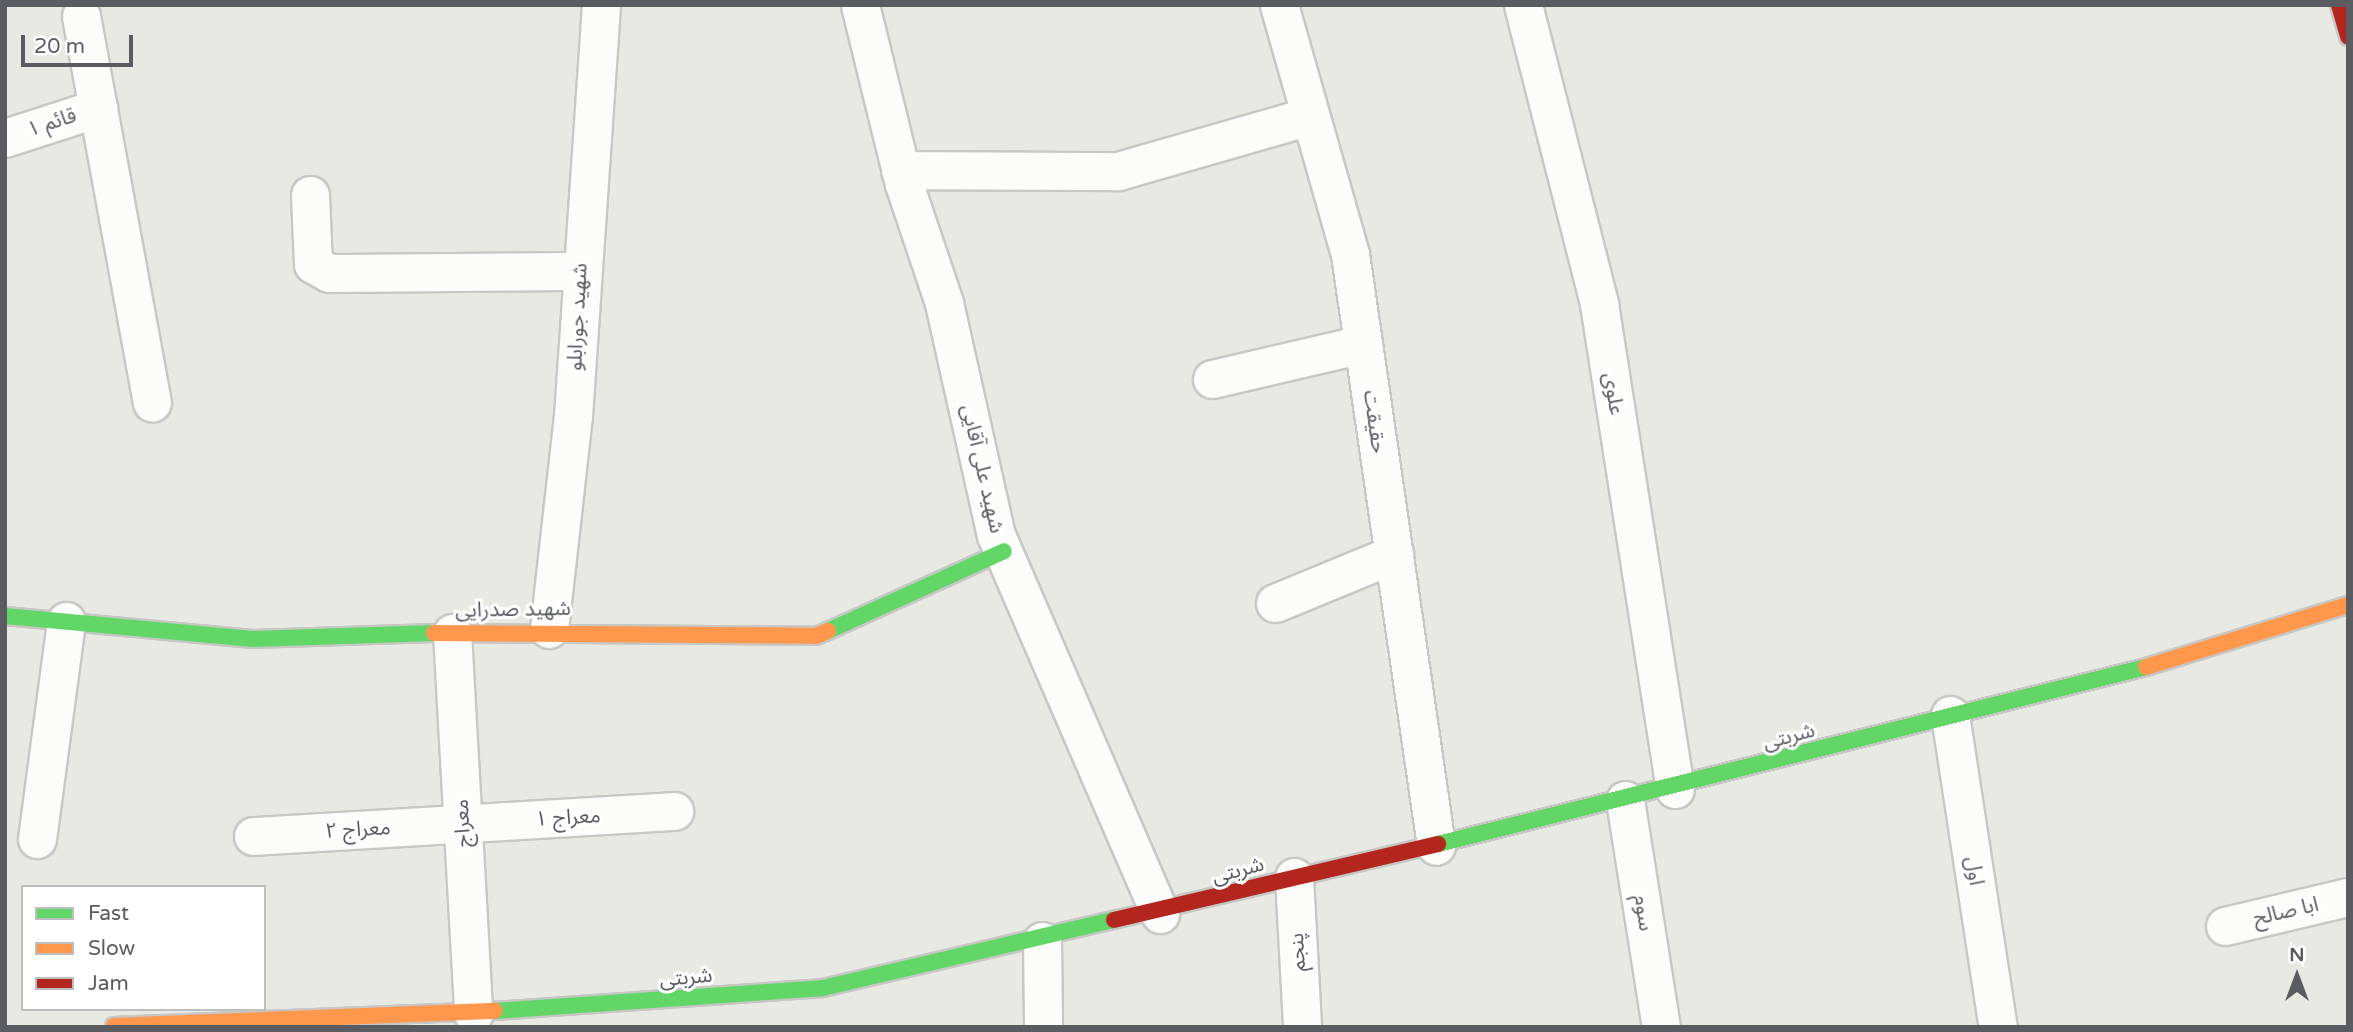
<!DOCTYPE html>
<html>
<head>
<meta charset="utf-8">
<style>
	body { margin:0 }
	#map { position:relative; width:2353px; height:1032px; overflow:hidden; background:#e9e9e4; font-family:"Varela Round","Noto Sans Arabic",sans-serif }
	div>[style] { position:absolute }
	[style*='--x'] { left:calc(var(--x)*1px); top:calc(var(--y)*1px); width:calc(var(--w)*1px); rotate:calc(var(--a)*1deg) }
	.roads { filter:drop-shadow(2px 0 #c7c7c6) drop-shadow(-2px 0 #c7c7c6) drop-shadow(0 2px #c7c7c6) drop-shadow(0 -2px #c7c7c6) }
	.street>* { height:37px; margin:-18.5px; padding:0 18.5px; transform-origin:18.5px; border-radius:18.5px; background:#fcfcfb }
	.fast>* { height:16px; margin:-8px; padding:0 8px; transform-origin:8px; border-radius:8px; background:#63d668 }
	.slow>* { height:16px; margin:-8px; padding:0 8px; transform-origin:8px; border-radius:8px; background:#ff974d }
	.jam>* { height:16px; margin:-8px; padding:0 8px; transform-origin:8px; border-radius:8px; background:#b3261e }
	span { translate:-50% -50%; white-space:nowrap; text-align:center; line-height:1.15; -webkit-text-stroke:6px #fff; paint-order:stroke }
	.street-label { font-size:21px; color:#5a5c62 }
	.frame { position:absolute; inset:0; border:7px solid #5a5c62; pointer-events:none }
	.legend { position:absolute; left:21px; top:885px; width:245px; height:126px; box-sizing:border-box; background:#fff; border:2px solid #bdbec0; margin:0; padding:9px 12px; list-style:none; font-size:21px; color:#5a5c62 }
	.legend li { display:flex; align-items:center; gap:14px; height:35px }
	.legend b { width:35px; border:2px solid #bdbec0 }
	.north { position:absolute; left:2262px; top:941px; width:70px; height:70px; -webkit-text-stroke:5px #fff; paint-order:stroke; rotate:0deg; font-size:19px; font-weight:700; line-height:28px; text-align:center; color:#5a5c62 }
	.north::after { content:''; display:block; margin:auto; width:24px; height:32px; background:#5a5c62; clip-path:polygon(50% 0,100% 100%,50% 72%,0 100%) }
	.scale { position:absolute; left:21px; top:35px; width:112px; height:32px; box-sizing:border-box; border:4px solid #5a5c62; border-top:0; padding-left:9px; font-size:21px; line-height:24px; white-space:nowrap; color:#5a5c62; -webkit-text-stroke:5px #fff; paint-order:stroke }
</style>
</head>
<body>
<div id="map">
	<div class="roads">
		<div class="street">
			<i style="--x:860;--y:5;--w:184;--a:76.2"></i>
			<i style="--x:904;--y:184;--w:126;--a:71.4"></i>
			<i style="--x:944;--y:303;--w:238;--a:77.4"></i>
			<i style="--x:996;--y:535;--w:413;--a:66.6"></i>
			<i style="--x:1279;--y:5;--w:259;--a:74.1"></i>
			<i style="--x:1350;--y:254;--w:598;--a:81.73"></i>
			<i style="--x:1523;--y:5;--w:309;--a:75.7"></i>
			<i style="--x:1599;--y:304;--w:491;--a:81.1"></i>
			<i style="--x:81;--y:16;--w:393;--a:79.6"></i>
			<i style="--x:5;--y:138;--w:98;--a:-17.9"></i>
			<i style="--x:900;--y:170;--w:218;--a:0.3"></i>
			<i style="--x:1118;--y:171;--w:200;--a:-16"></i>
			<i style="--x:310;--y:195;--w:69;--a:87.5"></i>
			<i style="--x:313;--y:264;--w:18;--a:29"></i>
			<i style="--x:329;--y:273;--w:251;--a:-0.5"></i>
			<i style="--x:1212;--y:379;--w:155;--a:-13.1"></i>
			<i style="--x:1275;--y:603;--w:129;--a:-22.4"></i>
			<i style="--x:549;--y:629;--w:214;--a:-83.6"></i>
			<i style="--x:573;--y:416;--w:412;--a:-86.1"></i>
			<i style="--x:452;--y:633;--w:382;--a:86.8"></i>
			<i style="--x:1950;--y:715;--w:316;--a:81.3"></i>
			<i style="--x:1625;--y:800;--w:230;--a:81"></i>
			<i style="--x:253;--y:836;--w:422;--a:-3.4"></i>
			<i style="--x:37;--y:839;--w:220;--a:-82.4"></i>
			<i style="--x:1294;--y:877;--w:150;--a:86.9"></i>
			<i style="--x:2225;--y:926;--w:126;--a:-13.3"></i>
			<i style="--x:1042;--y:941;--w:86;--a:89.3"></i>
		</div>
		<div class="fast">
			<i style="--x:5;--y:616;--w:249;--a:5.3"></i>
			<i style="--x:253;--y:639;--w:181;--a:-1.9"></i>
			<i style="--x:828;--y:631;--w:193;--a:-24.4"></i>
			<i style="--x:1438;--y:844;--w:730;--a:-14.04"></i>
			<i style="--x:495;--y:1011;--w:329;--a:-4"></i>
			<i style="--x:823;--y:988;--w:299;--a:-13.2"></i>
		</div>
		<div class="slow">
			<i style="--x:434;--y:633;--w:382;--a:0.4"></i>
			<i style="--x:816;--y:636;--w:13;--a:-23"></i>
			<i style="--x:2146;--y:667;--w:211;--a:-17.1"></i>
			<i style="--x:114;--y:1026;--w:381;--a:-2.3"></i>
		</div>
		<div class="jam">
			<i style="--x:2339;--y:5;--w:33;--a:74"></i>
			<i style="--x:1114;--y:920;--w:333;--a:-13.2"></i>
		</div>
	</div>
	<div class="street-label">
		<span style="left:52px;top:123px;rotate:-18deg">قائم ۱</span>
		<span style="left:578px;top:317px;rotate:-87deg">شهید جورابلو</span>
		<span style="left:1613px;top:394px;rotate:81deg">علوی</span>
		<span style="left:1374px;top:422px;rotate:82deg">حقیقت</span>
		<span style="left:982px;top:469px;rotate:77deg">شهید علی آقایی</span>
		<span style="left:513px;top:610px;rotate:-1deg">شهید صدرایی</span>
		<span style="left:1789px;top:737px;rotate:-15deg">شربتی</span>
		<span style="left:568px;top:818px;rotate:-3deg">معراج ۱</span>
		<span style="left:463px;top:823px;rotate:-93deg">معراج</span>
		<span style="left:358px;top:830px;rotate:-3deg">معراج ۲</span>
		<span style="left:1238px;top:871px;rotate:-15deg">شربتی</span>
		<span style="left:1974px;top:871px;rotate:81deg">اول</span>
		<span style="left:2286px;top:912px;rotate:-13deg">ابا صالح</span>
		<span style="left:1643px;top:913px;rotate:81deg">سوم</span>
		<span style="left:1298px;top:952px;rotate:-93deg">پنجم</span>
		<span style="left:686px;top:978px;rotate:-5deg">شربتی</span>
	</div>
	<div class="frame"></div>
	<ul class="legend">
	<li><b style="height:9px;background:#63d668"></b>Fast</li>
	<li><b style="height:9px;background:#ff974d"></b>Slow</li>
	<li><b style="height:9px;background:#b3261e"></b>Jam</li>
	</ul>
	<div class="north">N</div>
	<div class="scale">20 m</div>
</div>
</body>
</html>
